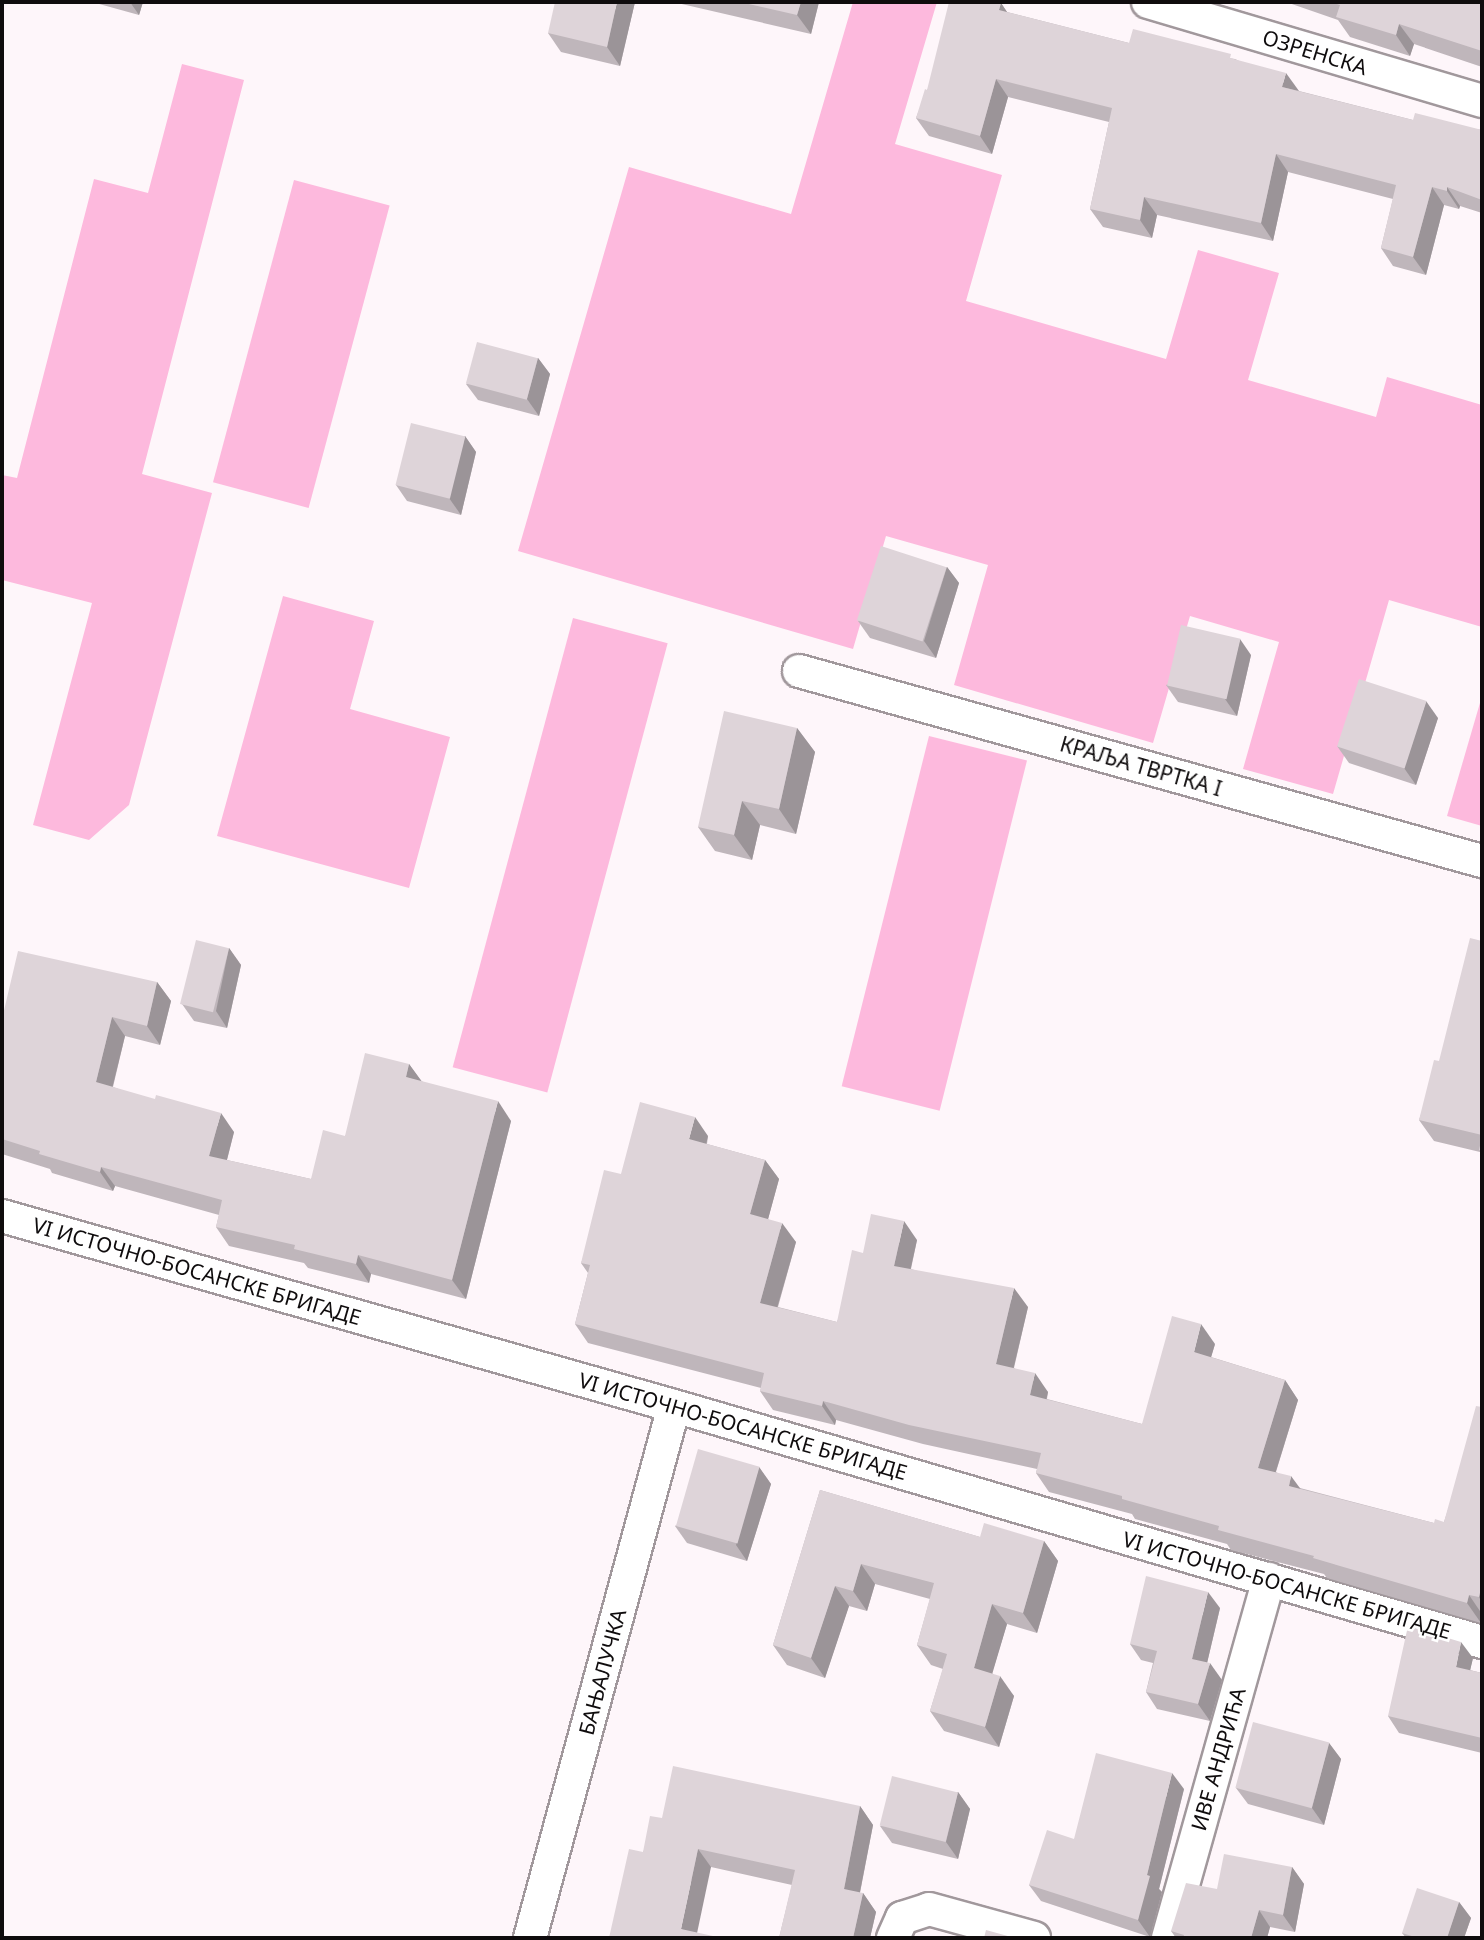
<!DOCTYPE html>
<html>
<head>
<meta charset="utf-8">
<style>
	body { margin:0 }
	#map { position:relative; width:1484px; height:1940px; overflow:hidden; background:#fef6fa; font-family:"Noto Sans",sans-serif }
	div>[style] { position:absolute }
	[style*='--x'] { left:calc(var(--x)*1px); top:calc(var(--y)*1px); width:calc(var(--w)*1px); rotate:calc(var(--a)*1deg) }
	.green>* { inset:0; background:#fdb9dd; transform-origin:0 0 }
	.roads { filter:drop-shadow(2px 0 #a1989c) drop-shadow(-2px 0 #a1989c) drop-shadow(0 2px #a1989c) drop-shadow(0 -2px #a1989c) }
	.street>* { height:32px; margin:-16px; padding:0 16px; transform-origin:16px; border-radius:16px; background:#fff }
	.wall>* { inset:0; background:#bfb6bb }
	.shaded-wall>* { inset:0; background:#9b9498 }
	.building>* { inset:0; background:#ded4d9; transform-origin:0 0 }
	span { translate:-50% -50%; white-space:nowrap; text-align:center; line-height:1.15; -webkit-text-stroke:5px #fff; paint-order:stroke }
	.street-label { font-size:21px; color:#0f0c0d }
	.frame { position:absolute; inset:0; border:4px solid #0f0c0d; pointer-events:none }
</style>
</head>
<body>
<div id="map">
	<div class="green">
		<i style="clip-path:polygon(853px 2px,937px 2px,895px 144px,1002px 175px,966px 301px,1166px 359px,1198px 250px,1279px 273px,1248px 380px,1376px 417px,1387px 377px,1482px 405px,1482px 627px,1389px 600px,1333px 794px,1243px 769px,1279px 642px,1190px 616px,1153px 743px,954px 685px,988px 565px,886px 536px,853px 649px,518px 551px,629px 167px,791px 214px)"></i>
		<i style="clip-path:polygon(182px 64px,244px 80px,142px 474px,212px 493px,129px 805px,89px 840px,33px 825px,92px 603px,2px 580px,2px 475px,17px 478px,94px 179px,148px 193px)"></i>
		<i style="left:294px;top:180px;width:99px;height:313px;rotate:15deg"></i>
		<i style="clip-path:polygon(283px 596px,374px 621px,350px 709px,450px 737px,409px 888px,217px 836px)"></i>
		<i style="left:573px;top:618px;width:98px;height:465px;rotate:15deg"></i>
		<i style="clip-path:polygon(1482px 696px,1482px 826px,1447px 816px)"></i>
		<i style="left:929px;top:736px;width:101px;height:361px;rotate:14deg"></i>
	</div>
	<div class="roads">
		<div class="street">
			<i style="--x:1148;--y:2;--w:348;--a:16.5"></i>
			<i style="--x:799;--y:671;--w:709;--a:15.55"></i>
			<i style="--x:2;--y:1216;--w:698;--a:15.79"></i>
			<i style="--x:674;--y:1406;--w:842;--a:16.28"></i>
			<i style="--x:530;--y:1938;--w:551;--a:-74.85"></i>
			<i style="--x:893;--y:1938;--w:22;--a:-66"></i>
			<i style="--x:902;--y:1918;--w:28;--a:-18"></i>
			<i style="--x:929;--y:1909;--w:109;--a:15.4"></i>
			<i style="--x:1168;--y:1938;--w:373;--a:-74.3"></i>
		</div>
	</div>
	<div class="wall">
		<i style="clip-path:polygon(92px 2px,143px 2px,139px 15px)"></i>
		<i style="clip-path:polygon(635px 2px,620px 66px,561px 52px,548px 33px)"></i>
		<i style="clip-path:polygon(673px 2px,819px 2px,811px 34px)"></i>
		<i style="clip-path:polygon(1286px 2px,1482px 2px,1482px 67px,1414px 44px,1410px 56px,1350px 37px,1338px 20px)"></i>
		<i style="clip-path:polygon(1001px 3px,1007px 12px,1129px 43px,1235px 59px,1299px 91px,1413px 120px,1482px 130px,1482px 213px,1460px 206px,1459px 209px,1444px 205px,1426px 275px,1393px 266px,1381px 248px,1393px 199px,1288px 172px,1273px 241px,1157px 215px,1152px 238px,1103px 227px,1090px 209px,1109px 122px,1008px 97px,992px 154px,929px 136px,916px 118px,927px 90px)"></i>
		<i style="clip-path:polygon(538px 358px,550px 374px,539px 416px,478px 400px,466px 384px)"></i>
		<i style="clip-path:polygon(465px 436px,476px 452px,461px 515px,407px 501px,396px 485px)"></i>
		<i style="clip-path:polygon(947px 567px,959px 583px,936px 658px,870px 638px,858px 621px)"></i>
		<i style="clip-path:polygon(1251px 655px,1237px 716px,1178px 702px,1166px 685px)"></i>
		<i style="clip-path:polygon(1438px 718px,1416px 785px,1349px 763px,1337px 746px)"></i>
		<i style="clip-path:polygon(797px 728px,815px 752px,796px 834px,760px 825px,752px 860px,715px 851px,698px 827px)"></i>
		<i style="clip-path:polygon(1482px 941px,1482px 1155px,1480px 1152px,1434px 1141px,1419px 1120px)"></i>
		<i style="clip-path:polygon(229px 948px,241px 965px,227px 1028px,194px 1021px,182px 1004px)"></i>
		<i style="clip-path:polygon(157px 982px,171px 1001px,160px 1045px,125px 1036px,113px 1087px,234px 1132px,227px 1160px,311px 1179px,345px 1136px,409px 1064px,421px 1081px,511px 1121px,466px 1299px,371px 1274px,369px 1283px,308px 1268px,304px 1263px,229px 1246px,216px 1227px,219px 1215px,115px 1186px,113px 1191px,52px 1173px,50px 1169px,2px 1154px,2px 1019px)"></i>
		<i style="clip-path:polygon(708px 1136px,707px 1144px,765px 1160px,779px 1179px,768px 1219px,796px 1242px,778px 1307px,837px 1322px,863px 1253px,917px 1240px,911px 1269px,1028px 1307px,1014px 1368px,1048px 1392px,1047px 1399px,1142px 1424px,1215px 1344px,1211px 1357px,1285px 1380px,1298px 1400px,1276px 1472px,1300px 1488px,1434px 1523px,1444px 1522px,1482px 1407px,1482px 1616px,1481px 1623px,1327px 1578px,1324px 1574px,1231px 1550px,1227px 1544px,1135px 1519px,1132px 1514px,1049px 1492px,1036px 1473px,1037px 1469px,923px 1444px,836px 1420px,835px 1425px,773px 1410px,760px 1391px,761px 1388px,588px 1343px,575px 1324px,588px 1273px,581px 1263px,621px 1174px)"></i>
		<i style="clip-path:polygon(759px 1467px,771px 1484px,747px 1561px,687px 1543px,675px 1526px)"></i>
		<i style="clip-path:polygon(820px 1490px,980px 1537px,1044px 1541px,1058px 1561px,1037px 1633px,1007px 1624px,992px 1673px,1014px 1696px,999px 1747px,944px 1731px,930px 1711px,943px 1669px,931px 1665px,917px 1645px,930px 1599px,875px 1584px,867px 1611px,849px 1606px,825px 1678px,787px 1665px,773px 1645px)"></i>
		<i style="clip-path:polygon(1220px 1608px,1207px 1663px,1222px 1680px,1210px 1721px,1157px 1709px,1146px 1692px,1153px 1663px,1141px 1660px,1130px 1644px)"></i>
		<i style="clip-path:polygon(1473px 1658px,1470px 1670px,1482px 1673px,1482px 1753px,1399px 1733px,1388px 1716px)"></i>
		<i style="clip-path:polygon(1329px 1743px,1341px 1759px,1324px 1825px,1248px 1804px,1236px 1788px)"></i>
		<i style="clip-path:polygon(1184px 1789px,1159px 1889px,1162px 1892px,1150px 1937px,1041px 1901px,1029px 1885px,1074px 1839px)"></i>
		<i style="clip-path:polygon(958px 1792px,970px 1809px,958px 1859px,892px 1843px,880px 1826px)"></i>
		<i style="clip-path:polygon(860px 1806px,873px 1825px,860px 1893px,863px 1893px,876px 1912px,870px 1938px,779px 1938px,792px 1885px,711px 1867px,609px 1938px,643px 1852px,662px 1818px)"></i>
		<i style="clip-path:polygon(1292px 1867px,1304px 1884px,1295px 1932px,1270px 1927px,1267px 1938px,1176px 1938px,1171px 1931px)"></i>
		<i style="clip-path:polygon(1459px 1902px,1471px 1918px,1464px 1938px,1406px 1938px,1402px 1933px)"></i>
	</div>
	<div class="shaded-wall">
		<i style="clip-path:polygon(130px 2px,143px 2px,139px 15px)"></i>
		<i style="clip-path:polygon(617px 2px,635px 2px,620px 66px,607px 47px)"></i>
		<i style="clip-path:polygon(801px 2px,819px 2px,811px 34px,797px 15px)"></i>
		<i style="clip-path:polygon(1001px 3px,1013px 21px,999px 10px)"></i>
		<i style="clip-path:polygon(1399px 24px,1414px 44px,1410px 56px,1396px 35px)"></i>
		<i style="clip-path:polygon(1286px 73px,1299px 91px,1282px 87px)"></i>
		<i style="clip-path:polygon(996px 79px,1008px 97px,992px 154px,980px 136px)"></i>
		<i style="clip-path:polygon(1276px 154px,1288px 172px,1273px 241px,1261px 223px)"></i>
		<i style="clip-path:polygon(1432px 187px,1444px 205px,1426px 275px,1413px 257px)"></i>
		<i style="clip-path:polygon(1447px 187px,1460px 206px,1459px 209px,1447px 191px)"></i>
		<i style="clip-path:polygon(1144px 197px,1157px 215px,1152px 238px,1140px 220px)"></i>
		<i style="clip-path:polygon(538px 358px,550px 374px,539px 416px,527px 399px)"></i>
		<i style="clip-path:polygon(465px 436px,476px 452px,461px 515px,449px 498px)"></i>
		<i style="clip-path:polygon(947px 567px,959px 583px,936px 658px,924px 641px)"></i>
		<i style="clip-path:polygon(1240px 639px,1251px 655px,1237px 716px,1225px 699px)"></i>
		<i style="clip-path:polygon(1426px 701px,1438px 718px,1416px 785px,1404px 768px)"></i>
		<i style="clip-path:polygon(797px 728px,815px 752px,796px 834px,779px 809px)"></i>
		<i style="clip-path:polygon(742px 801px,760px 825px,752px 860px,734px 835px)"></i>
		<i style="clip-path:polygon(229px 948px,241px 965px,227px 1028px,216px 1011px)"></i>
		<i style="clip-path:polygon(157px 982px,171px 1001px,160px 1045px,147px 1026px)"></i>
		<i style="clip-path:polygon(112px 1017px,125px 1036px,109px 1101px,96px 1082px)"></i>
		<i style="clip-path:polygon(409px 1064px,423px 1083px,406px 1077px)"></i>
		<i style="clip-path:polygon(498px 1101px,511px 1121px,466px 1299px,452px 1280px)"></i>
		<i style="clip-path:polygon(221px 1113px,234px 1132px,223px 1175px,209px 1156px)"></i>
		<i style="clip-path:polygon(695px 1117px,708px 1136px,703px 1158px,689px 1139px)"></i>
		<i style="clip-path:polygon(765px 1160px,779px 1179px,764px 1234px,750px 1214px)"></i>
		<i style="clip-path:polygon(101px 1167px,115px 1186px,113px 1191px,100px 1172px)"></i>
		<i style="clip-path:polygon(904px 1221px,917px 1240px,907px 1285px,894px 1266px)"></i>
		<i style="clip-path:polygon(782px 1223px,796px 1242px,773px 1322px,760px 1303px)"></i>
		<i style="clip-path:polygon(358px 1255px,371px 1274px,369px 1283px,356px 1264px)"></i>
		<i style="clip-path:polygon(1014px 1288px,1028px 1307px,1010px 1383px,996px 1364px)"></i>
		<i style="clip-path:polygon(1201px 1324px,1215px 1344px,1207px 1371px,1194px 1352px)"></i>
		<i style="clip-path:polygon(1035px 1373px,1048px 1392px,1043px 1414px,1030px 1395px)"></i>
		<i style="clip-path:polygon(1285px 1380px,1298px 1400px,1271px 1487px,1258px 1468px)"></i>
		<i style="clip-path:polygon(823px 1401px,836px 1420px,835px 1425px,822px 1406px)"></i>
		<i style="clip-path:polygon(759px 1467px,771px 1484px,747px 1561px,736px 1545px)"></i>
		<i style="clip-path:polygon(1291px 1476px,1305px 1495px,1289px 1486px)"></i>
		<i style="clip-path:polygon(1044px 1541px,1058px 1561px,1037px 1633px,1023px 1613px)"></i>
		<i style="clip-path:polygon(861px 1564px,875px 1584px,867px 1611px,853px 1591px)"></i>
		<i style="clip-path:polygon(835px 1586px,849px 1606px,825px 1678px,811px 1658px)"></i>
		<i style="clip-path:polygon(1481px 1588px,1482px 1590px,1482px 1603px,1479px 1597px)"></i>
		<i style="clip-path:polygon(1208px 1592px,1220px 1608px,1204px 1676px,1192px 1659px)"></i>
		<i style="clip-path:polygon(1469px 1595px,1482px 1614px,1481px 1623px,1467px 1603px)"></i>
		<i style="clip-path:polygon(992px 1604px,1007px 1624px,988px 1688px,974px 1668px)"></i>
		<i style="clip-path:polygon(1461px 1642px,1473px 1658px,1467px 1684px,1456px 1667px)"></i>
		<i style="clip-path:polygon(1210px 1663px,1222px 1680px,1210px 1721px,1198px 1704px)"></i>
		<i style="clip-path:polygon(1000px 1676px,1014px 1696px,999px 1747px,985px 1727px)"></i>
		<i style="clip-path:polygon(1329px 1743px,1341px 1759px,1324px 1825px,1312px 1808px)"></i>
		<i style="clip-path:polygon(1172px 1773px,1184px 1789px,1159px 1889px,1162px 1892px,1150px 1937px,1138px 1920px,1147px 1875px)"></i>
		<i style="clip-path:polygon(958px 1792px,970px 1809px,958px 1859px,946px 1842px)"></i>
		<i style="clip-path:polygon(860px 1806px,873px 1825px,857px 1907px,844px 1889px)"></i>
		<i style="clip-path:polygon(698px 1849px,711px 1867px,696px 1938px,681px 1929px)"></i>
		<i style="clip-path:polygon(1292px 1867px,1304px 1884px,1295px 1932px,1283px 1915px)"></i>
		<i style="clip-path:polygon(863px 1893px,876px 1912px,870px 1938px,853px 1938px)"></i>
		<i style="clip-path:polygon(1459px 1902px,1471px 1918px,1464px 1938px,1447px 1938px)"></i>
		<i style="clip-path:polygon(1259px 1910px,1270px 1927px,1267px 1938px,1251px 1938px)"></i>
	</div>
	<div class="building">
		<i style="clip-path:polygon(555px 2px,617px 2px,607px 47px,548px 33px)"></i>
		<i style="clip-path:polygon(740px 2px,801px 2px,797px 15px)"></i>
		<i style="clip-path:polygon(949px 2px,995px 2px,1001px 3px,999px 10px,1129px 43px,1133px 29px,1231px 54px,1230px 58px,1286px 73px,1282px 87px,1413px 120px,1415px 113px,1482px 130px,1482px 200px,1447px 187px,1447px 191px,1432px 187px,1413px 257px,1381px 248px,1396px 185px,1276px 154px,1261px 223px,1144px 197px,1140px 220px,1090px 209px,1112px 108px,996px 79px,980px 136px,916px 118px,925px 89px,927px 90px)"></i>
		<i style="clip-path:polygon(1331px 2px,1482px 2px,1482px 51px,1399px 24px,1396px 35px,1336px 17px,1340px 5px)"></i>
		<i style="left:477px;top:342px;width:63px;height:43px;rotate:15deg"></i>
		<i style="left:411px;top:423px;width:56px;height:64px;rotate:14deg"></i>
		<i style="left:881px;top:546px;width:69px;height:78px;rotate:18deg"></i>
		<i style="left:1181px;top:625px;width:61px;height:62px;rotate:13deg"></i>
		<i style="left:1359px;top:679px;width:71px;height:71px;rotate:18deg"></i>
		<i style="clip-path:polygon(724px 711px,797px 728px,779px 809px,742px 801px,734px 835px,698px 827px)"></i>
		<i style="clip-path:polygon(1470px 938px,1482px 941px,1482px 1135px,1419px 1120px,1434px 1060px,1439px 1061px)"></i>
		<i style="left:196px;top:940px;width:34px;height:66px;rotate:14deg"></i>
		<i style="clip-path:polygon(18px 951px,157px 982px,147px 1026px,112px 1017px,96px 1082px,155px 1099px,156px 1095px,221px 1113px,209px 1156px,311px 1179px,323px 1130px,345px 1136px,365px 1053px,409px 1064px,406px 1077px,498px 1101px,452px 1280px,358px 1255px,356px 1264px,294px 1249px,295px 1245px,216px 1227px,222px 1200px,101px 1167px,100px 1172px,39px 1154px,40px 1151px,2px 1139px,2px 1019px)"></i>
		<i style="clip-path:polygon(640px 1102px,695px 1117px,689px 1139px,765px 1160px,750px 1214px,782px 1223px,760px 1303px,837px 1322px,852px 1250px,863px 1253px,871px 1214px,904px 1221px,894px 1266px,1014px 1288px,996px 1364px,1035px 1373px,1030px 1395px,1142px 1424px,1172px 1316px,1201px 1324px,1194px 1352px,1285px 1380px,1258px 1468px,1291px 1476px,1289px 1486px,1434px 1523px,1435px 1519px,1444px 1522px,1476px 1406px,1482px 1407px,1482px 1588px,1481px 1588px,1479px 1597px,1469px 1595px,1467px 1603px,1313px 1558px,1314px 1556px,1218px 1530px,1219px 1526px,1122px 1499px,1122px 1496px,1036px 1473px,1041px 1453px,909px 1425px,823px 1401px,822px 1406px,760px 1391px,764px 1373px,575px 1324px,590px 1265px,581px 1263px,604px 1170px,621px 1174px)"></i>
		<i style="clip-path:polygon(1482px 1137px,1482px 1151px,1479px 1150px)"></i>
		<i style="left:698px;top:1449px;width:64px;height:80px;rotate:16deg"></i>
		<i style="clip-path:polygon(820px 1490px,980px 1537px,984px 1523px,1044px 1541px,1023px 1613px,992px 1604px,974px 1668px,1000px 1676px,985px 1727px,930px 1711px,947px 1654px,917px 1645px,934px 1583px,861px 1564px,853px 1591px,835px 1586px,811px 1658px,773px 1645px)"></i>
		<i style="clip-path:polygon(1146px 1576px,1208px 1592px,1192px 1659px,1210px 1663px,1198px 1704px,1146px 1692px,1157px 1651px,1130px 1644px)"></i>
		<i style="clip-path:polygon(1408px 1626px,1461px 1642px,1456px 1667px,1482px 1673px,1482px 1738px,1388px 1716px)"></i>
		<i style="left:1253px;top:1722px;width:79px;height:68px;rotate:15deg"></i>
		<i style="clip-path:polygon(1096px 1753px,1172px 1773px,1147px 1875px,1150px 1876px,1138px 1920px,1029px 1885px,1047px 1830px,1074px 1839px)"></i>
		<i style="clip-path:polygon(673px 1766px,860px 1806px,844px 1889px,863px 1893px,853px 1938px,779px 1938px,795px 1870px,698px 1849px,681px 1929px,722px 1938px,609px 1938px,629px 1849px,643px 1852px,650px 1816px,662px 1818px)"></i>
		<i style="left:892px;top:1776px;width:68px;height:51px;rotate:14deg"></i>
		<i style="clip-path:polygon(1224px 1854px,1292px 1867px,1283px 1915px,1259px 1910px,1251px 1938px,1183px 1938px,1184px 1935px,1171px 1931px,1186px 1883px,1217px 1889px)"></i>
		<i style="clip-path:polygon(1417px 1888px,1459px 1902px,1447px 1938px,1418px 1938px,1402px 1933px)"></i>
		<i style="clip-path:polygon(986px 1930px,1015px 1938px,984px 1938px)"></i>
	</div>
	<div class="street-label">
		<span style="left:1315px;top:52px;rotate:17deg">ОЗРЕНСКА</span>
		<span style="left:1141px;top:766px;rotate:16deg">КРАЉА ТВРТКА I</span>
		<span style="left:197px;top:1271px;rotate:16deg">VI ИСТОЧНО-БОСАНСКЕ БРИГАДЕ</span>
		<span style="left:743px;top:1426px;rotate:16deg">VI ИСТОЧНО-БОСАНСКЕ БРИГАДЕ</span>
		<span style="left:1287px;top:1585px;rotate:16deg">VI ИСТОЧНО-БОСАНСКЕ БРИГАДЕ</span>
		<span style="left:602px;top:1672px;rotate:-75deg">БАЊАЛУЧКА</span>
		<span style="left:1218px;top:1759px;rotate:-74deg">ИВЕ АНДРИЋА</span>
	</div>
	<div class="frame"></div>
</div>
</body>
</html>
